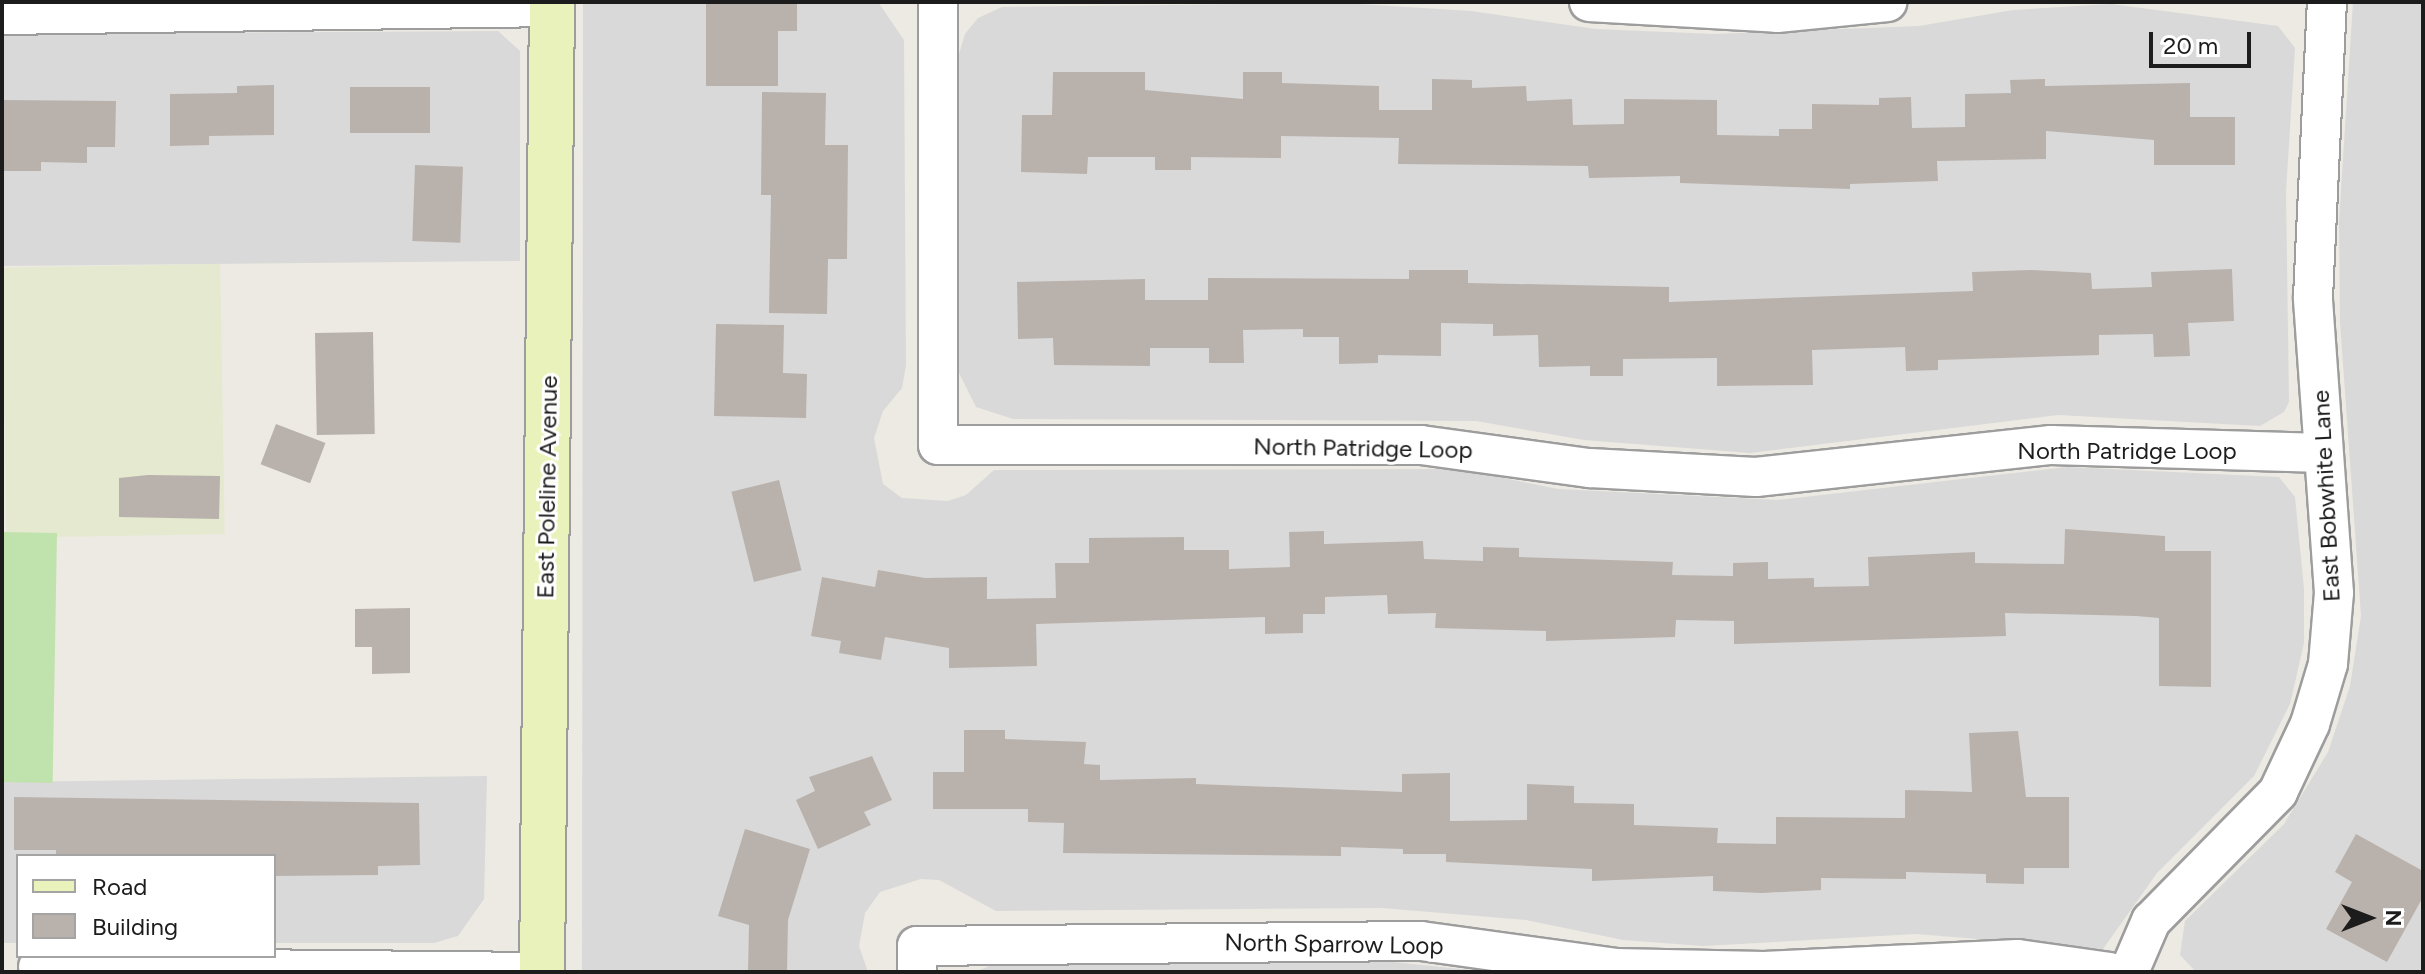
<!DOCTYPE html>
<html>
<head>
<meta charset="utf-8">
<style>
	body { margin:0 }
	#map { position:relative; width:2425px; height:974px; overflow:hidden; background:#eceae2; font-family:Figtree,sans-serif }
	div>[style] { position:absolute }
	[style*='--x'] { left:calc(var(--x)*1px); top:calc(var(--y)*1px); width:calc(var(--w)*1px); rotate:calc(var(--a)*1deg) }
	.residential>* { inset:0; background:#dad9d9 }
	.farmland>* { inset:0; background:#e4e9cf; transform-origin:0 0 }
	.grass>* { inset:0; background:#c0e2ac; transform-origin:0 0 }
	.building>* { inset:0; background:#b9b2ac; transform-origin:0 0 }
	.roads { filter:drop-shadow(2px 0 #9d9d9d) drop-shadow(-2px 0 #9d9d9d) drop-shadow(0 2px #9d9d9d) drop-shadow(0 -2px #9d9d9d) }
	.street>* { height:38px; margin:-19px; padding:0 19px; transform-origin:19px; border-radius:19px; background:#fff }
	.secondary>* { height:44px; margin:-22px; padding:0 22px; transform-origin:22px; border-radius:22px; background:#e9f2ba }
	span { translate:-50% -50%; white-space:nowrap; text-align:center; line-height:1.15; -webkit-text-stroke:6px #fff; paint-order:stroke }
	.street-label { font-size:24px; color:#1c1c1c }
	.frame { position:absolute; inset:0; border:4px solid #1c1c1c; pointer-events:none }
	.legend { position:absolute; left:16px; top:854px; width:260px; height:104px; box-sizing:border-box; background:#fff; border:2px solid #a4a4a4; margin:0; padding:10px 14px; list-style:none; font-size:24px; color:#1c1c1c }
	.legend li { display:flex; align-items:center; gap:16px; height:40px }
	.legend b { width:40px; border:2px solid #a4a4a4 }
	.north { position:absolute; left:2329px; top:878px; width:80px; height:80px; -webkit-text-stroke:6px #fff; paint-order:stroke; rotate:90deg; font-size:22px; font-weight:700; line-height:32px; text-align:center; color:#1c1c1c }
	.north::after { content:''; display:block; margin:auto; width:28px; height:36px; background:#1c1c1c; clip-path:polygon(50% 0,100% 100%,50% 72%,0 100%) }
	.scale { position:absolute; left:2149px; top:32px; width:102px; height:36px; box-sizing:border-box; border:4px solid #1c1c1c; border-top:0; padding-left:10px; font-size:24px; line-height:28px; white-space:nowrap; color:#1c1c1c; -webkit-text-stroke:6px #fff; paint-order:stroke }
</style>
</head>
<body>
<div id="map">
	<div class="residential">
		<i style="clip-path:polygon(583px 2px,878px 2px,904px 40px,906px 365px,902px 388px,883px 411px,874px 438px,883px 484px,902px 498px,948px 501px,966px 495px,994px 470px,1459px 469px,1558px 489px,1778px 500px,2067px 467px,2279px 477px,2295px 497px,2304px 589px,2304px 643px,2290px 704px,2254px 776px,2157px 873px,2103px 949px,1916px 934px,1703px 946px,1623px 940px,1526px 920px,1382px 908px,996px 911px,939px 880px,921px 879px,880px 892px,865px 913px,859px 946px,868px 972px,582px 972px)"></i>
		<i style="clip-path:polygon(2353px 2px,2423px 2px,2423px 972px,2196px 972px,2180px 955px,2185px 921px,2284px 824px,2328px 752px,2350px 686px,2361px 616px,2340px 322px,2339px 222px)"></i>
		<i style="clip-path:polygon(1343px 3px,1471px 11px,1596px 29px,1714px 34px,1919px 26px,2013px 10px,2111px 4px,2278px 26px,2295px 48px,2286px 192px,2289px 402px,2284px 412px,2260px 426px,2058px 415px,1750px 453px,1584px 440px,1476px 421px,1013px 419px,976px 407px,958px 371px,956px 64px,965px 34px,978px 18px,1002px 7px)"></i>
		<i style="clip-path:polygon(498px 31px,520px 51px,520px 261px,2px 266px,2px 34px)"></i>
		<i style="clip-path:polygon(487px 776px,484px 899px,458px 936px,434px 943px,274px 943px,274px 856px,18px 856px,18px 943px,2px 943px,4px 782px)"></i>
		<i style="clip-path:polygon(1383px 961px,1490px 972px,974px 972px,1000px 962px)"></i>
	</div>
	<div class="farmland">
		<i style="left:220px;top:264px;width:270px;height:218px;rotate:89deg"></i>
	</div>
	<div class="grass">
		<i style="left:2px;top:532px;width:55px;height:250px;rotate:1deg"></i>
	</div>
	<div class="building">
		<i style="clip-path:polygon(706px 2px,797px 2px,797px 31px,778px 31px,778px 86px,706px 86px)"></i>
		<i style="clip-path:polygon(1053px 72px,1145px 72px,1145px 90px,1243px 99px,1243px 72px,1282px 72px,1282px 83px,1379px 86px,1379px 110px,1432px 110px,1432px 79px,1472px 80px,1472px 88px,1526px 86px,1527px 101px,1572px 99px,1573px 125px,1624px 124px,1624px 99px,1717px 100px,1717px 135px,1779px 136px,1779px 129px,1812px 129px,1812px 104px,1879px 105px,1879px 98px,1911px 97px,1912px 128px,1965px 127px,1965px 94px,2011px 93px,2010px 80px,2045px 79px,2045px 86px,2190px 83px,2190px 117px,2235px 117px,2235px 165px,2154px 165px,2154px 140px,2046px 131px,2046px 159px,1937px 161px,1938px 181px,1850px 184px,1850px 189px,1680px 183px,1680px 176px,1589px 178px,1588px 166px,1398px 164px,1399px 138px,1281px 136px,1281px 158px,1191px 157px,1191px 170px,1155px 170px,1155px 157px,1088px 157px,1087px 174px,1021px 172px,1022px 115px,1052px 115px)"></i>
		<i style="clip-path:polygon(274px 85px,274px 135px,209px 136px,209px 145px,170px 146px,170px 94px,237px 93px,237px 86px)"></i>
		<i style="left:430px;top:87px;width:46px;height:80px;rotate:90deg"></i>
		<i style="clip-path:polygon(762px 92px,826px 93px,825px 145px,848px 145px,847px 259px,828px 259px,827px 314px,769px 313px,771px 195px,761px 195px)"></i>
		<i style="clip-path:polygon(2px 100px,116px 101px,115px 147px,87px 147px,87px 163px,41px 162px,41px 171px,2px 171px)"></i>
		<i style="left:415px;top:165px;width:48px;height:76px;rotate:2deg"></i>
		<i style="clip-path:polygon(2232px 269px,2234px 321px,2188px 323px,2190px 356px,2154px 357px,2153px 334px,2099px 335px,2099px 355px,1938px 360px,1938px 370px,1906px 371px,1905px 347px,1812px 350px,1813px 385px,1717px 386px,1717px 358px,1623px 359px,1623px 376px,1590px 376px,1590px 366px,1539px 367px,1538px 335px,1493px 336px,1493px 324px,1441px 323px,1441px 356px,1378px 355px,1378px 363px,1339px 364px,1339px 337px,1303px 337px,1303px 329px,1243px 330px,1244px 363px,1209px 363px,1209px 348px,1150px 348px,1150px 366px,1054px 365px,1053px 338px,1018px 339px,1017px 282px,1145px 279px,1145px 300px,1208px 300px,1208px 278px,1409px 279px,1409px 270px,1468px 270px,1468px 283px,1669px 287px,1669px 302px,1973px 291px,1972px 272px,2030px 270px,2091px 273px,2092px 289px,2152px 287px,2151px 272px)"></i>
		<i style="clip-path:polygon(716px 324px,784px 325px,783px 373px,807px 374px,806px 418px,714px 416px)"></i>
		<i style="left:373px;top:332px;width:102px;height:58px;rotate:89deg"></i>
		<i style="left:276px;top:424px;width:53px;height:43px;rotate:21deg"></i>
		<i style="clip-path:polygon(148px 475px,220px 476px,219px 519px,119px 517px,119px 478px)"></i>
		<i style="left:779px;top:480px;width:93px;height:49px;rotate:76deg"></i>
		<i style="clip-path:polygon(2065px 529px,2165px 536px,2165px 551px,2211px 551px,2211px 687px,2159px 686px,2159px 618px,2136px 616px,2005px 613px,2006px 636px,1734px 644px,1734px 621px,1676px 620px,1675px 637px,1546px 641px,1546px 631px,1435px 628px,1436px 613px,1388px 614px,1387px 595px,1325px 597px,1325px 614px,1303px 614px,1303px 633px,1265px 634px,1265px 617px,1036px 624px,1037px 666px,949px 668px,949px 648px,885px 637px,881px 660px,839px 653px,841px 641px,811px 636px,822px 577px,875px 587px,878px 570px,925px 578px,987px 577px,987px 599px,1056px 598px,1055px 563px,1089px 563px,1089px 538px,1184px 537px,1184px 550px,1229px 550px,1229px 569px,1290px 567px,1289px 532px,1324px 531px,1324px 544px,1423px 541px,1424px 559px,1483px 561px,1483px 547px,1519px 548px,1519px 557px,1673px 562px,1672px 575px,1733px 576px,1733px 563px,1768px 562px,1768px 579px,1814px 578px,1814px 587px,1869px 586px,1868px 557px,1975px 552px,1975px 563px,2064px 564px)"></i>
		<i style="clip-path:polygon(410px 608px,410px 673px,372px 674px,372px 647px,355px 647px,355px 609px)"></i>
		<i style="clip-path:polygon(964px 730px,1005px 730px,1005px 739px,1086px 742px,1084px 764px,1100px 765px,1100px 780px,1196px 778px,1196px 784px,1402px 792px,1402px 774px,1450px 773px,1450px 821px,1527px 820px,1527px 784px,1574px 786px,1574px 803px,1634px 804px,1634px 825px,1718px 828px,1717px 843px,1776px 844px,1776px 817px,1905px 818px,1905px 790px,1972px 792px,1969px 733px,2018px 731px,2026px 797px,2069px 797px,2069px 868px,2024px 868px,2024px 884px,1986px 883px,1986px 874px,1906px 872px,1906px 879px,1821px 878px,1821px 890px,1762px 893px,1713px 891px,1713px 876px,1592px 881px,1592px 869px,1446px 862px,1446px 854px,1403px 854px,1403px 849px,1341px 847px,1341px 856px,1063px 853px,1064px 823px,1028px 822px,1028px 809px,933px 809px,933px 772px,964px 772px)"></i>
		<i style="clip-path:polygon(872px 756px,892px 800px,864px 812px,871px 825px,818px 849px,796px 800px,815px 791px,809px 777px)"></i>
		<i style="clip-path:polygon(14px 797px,419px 803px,420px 865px,378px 866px,378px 875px,274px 876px,274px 856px,56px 856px,56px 850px,14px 850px)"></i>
		<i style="clip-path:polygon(745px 829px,810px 849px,788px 920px,787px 972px,748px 972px,749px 925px,718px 916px)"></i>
		<i style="clip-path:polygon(2356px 834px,2423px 871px,2423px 897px,2387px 962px,2326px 929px,2352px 882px,2335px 872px)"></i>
	</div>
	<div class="roads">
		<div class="street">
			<i style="--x:938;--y:2;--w:443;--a:90"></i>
			<i style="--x:938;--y:445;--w:483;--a:0"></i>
			<i style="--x:1421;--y:445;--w:171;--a:7.8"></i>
			<i style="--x:1590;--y:468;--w:166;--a:3.1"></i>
			<i style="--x:1756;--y:477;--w:297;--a:-6.2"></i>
			<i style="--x:2051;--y:445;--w:272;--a:1.7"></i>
			<i style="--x:1589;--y:2;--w:188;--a:3.3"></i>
			<i style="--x:1777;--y:13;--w:111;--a:-5.7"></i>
			<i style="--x:2;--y:15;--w:550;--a:-0.83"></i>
			<i style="--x:38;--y:967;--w:504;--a:0.57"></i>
			<i style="--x:917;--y:972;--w:26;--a:-90"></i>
			<i style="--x:917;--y:946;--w:504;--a:-0.57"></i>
			<i style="--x:1421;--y:941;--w:196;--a:7.9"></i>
			<i style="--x:1615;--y:968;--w:149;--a:1.2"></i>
			<i style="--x:1764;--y:971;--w:254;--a:-2.7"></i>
			<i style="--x:2018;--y:959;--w:93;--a:8"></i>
			<i style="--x:2129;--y:972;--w:56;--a:-66.7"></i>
			<i style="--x:2151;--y:921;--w:181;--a:-45.4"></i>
			<i style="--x:2278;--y:792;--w:75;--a:-64.8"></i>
			<i style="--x:2310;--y:724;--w:63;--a:-73.3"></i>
			<i style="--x:2328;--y:664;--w:71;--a:-85.2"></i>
			<i style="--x:2334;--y:593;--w:297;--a:-94.1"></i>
			<i style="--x:2313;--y:297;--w:295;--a:-87.3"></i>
		</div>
		<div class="secondary">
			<i style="--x:542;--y:972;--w:970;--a:-89.41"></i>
		</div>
	</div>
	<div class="street-label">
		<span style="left:1363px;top:448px;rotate:1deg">North Patridge Loop</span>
		<span style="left:2127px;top:451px">North Patridge Loop</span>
		<span style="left:547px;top:487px;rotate:-89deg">East Poleline Avenue</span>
		<span style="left:2326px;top:496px;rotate:-93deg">East Bobwhite Lane</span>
		<span style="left:1334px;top:944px;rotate:1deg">North Sparrow Loop</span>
	</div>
	<div class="frame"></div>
	<ul class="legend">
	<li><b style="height:10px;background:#e9f2ba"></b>Road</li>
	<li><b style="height:22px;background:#b9b2ac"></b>Building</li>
	</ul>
	<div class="north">N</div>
	<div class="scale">20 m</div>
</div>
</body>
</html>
